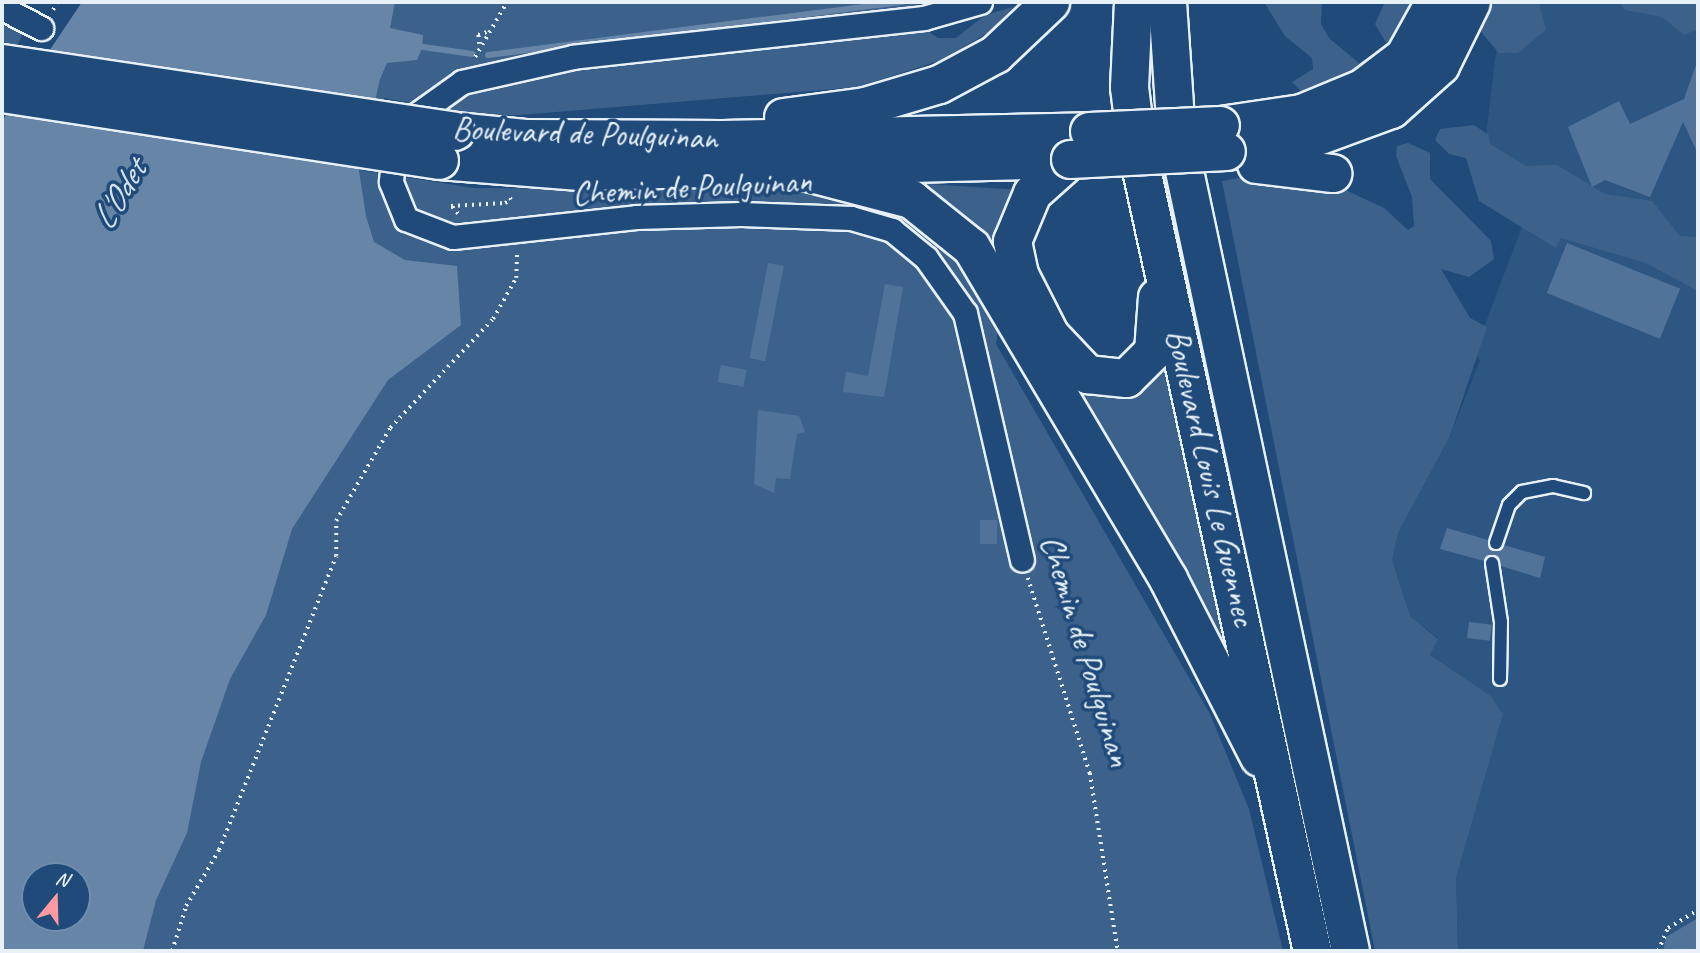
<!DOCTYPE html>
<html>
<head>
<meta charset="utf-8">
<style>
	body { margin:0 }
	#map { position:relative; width:1700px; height:953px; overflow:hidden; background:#1f4a7a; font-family:Caveat,sans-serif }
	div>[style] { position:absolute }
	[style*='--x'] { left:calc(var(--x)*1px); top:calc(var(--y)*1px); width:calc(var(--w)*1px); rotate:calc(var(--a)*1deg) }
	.built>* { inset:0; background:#2e5683 }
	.green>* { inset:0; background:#3c628c }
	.water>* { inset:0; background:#6685a7 }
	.stream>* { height:6px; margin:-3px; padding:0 3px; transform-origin:3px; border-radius:3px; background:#6685a7 }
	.building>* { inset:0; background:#517399; transform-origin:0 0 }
	.path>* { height:3.5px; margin-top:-1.75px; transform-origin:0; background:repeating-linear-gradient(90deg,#e8f1f8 0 2px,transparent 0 7px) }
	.roads { filter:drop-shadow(2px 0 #e8f1f8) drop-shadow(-2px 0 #e8f1f8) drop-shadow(0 2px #e8f1f8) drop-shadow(0 -2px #e8f1f8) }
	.service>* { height:12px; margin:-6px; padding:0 6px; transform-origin:6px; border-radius:6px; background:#1f4a7a }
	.minor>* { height:23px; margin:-11.5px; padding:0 11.5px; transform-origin:11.5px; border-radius:11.5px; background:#1f4a7a }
	.primary>* { height:37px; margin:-18.5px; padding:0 18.5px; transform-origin:18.5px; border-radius:18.5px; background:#1f4a7a }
	.bridges { filter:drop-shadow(2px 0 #e8f1f8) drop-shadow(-2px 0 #e8f1f8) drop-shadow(0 2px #e8f1f8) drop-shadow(0 -2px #e8f1f8) }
	.primary-bridge>* { height:37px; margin:-18.5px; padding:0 18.5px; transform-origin:18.5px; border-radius:18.5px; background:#1f4a7a }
	span { translate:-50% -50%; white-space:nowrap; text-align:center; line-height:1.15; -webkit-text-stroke:7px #1f4a7a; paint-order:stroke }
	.street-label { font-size:33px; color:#e8f1f8 }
	.water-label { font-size:35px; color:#d4e1ec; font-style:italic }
	.frame { position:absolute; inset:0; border:4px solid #e8f1f8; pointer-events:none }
	.north { position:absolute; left:21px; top:862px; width:70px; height:70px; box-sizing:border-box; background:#1f4a7a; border:2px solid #6f8dac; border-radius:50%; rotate:19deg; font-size:19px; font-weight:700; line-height:28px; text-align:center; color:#e8f1f8 }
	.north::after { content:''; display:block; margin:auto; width:24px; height:32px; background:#ff9aa2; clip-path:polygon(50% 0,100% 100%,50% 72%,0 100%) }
</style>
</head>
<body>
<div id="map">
	<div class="built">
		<i style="clip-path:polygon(1502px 2px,1698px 2px,1698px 951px,1458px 951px,1456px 878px,1503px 714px,1491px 696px,1430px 655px,1438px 638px,1410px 616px,1392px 560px,1398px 533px,1450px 436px,1480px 360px,1475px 351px,1528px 211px,1481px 178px)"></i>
	</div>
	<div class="green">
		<i style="clip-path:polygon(evenodd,273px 2px,920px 2px,911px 8px,923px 28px,938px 38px,956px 38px,985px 15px,1013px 7px,991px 31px,941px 60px,858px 87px,520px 115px,480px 115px,384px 98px,359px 170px,474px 188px,826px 190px,894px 203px,956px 247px,999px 323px,996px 344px,1210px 714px,1249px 809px,1283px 951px,2px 951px,273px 2px,35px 876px,77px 876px,77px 918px,35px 918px,35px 876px)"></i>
		<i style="clip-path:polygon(1264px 2px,1322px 2px,1321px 24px,1330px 39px,1359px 63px,1388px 46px,1375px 24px,1385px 2px,1426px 2px,1421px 16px,1370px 66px,1305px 95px,1292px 82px,1313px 69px,1312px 58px,1285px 36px)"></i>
		<i style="clip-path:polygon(1485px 2px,1539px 2px,1546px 30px,1518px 53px,1499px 53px,1476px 26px)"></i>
		<i style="clip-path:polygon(1620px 2px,1698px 2px,1698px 29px,1684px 35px,1662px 17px,1625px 10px)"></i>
		<i style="clip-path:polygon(2px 15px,24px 30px,18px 45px,2px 43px)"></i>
		<i style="clip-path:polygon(1474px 125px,1489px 135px,1490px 144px,1526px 166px,1557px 165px,1605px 194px,1652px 201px,1680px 236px,1698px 237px,1698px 291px,1646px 263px,1561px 238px,1556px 248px,1479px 201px,1466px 158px,1449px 154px,1435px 140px,1440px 129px)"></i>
		<i style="clip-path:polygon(1408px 143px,1430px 153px,1430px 179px,1491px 241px,1494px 259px,1469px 277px,1441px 269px,1470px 318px,1487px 327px,1450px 436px,1398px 533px,1392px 560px,1410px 616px,1438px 639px,1430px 655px,1491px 696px,1503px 714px,1456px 878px,1458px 951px,1375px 951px,1222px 181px,1265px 173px,1331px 183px,1384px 208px,1408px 230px,1414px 226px,1412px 197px,1396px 156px,1397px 146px)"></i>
		<i style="clip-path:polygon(911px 183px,1023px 190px,1009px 215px,1081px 382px,1170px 352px,1236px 697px)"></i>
	</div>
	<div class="water">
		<i style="clip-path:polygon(evenodd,82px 2px,395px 2px,390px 28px,423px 35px,422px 48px,417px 60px,387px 63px,380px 79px,359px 171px,366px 216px,374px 242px,405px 260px,457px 266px,461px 325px,388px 380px,292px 529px,266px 615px,230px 679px,201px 762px,187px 833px,156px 900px,143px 951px,2px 951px,2px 121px,82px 2px,35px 876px,77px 876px,77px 918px,35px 918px,35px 876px)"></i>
	</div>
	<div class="stream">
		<i style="--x:416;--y:46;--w:57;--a:8.1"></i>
		<i style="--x:488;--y:55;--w:418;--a:-7.3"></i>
	</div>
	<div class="building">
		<i style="clip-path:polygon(1696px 65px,1698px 154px,1683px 122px,1650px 197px,1605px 180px,1592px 187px,1568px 127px,1619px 101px,1630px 124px,1684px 99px)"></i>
		<i style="left:1567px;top:243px;width:122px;height:54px;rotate:22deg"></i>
		<i style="left:768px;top:263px;width:16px;height:97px;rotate:11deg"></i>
		<i style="clip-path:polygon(885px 284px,903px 287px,884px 397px,843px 392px,846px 372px,868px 376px)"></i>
		<i style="left:721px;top:365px;width:26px;height:17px;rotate:11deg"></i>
		<i style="clip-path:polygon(758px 410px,799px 416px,805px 432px,797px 434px,790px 479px,776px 478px,774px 493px,754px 484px)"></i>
		<i style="left:980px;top:520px;width:17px;height:24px"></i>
		<i style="clip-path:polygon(1447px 528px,1488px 540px,1494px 551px,1504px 545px,1545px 557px,1540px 578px,1501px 566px,1495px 555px,1484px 561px,1440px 549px)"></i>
		<i style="left:1469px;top:622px;width:23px;height:16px;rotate:7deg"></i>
		<i style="clip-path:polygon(1698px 918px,1698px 951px,1663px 951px,1666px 937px)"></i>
	</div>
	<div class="path">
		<i style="--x:53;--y:10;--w:9;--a:-63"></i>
		<i style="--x:479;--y:44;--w:9;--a:-96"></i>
		<i style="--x:478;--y:35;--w:9;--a:-18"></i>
		<i style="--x:475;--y:57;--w:64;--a:-59.8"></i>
		<i style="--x:458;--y:214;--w:11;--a:-131"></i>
		<i style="--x:451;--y:206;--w:54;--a:-3.2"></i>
		<i style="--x:505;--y:203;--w:7;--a:-27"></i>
		<i style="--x:511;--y:200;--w:6;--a:-129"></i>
		<i style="--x:1028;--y:578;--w:205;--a:72.4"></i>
		<i style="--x:1090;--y:773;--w:180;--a:81.1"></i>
		<i style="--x:172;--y:951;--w:47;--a:-72.7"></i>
		<i style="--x:186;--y:906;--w:65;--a:-59.5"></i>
		<i style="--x:219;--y:850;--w:316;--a:-68.3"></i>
		<i style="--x:336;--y:556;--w:35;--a:-90"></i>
		<i style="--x:336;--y:521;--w:108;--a:-59.9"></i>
		<i style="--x:390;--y:428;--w:150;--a:-46.6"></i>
		<i style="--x:493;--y:319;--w:47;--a:-60.7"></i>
		<i style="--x:516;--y:278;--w:26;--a:-88"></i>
		<i style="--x:1658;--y:951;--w:25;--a:-67"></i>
		<i style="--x:1668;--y:928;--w:35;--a:-31"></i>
	</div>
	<div class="roads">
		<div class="service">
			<i style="--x:1496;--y:543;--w:40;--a:-71.1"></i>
			<i style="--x:1509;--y:505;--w:18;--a:-45"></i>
			<i style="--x:1522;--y:492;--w:32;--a:-11"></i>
			<i style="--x:1553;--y:486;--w:32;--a:13"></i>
			<i style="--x:1492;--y:563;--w:60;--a:81.3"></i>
			<i style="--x:1501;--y:622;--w:57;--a:91"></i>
		</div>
		<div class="minor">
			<i style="--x:980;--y:2;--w:58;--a:164.1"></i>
			<i style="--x:924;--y:18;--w:353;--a:173.7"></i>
			<i style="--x:573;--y:57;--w:114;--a:167.3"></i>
			<i style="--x:462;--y:82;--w:65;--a:144.4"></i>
			<i style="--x:409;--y:120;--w:30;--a:117"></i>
			<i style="--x:395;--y:147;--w:35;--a:97"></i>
			<i style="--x:391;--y:182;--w:40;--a:68"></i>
			<i style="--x:406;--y:219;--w:50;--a:21"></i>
			<i style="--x:453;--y:237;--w:184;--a:-6.2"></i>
			<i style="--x:636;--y:217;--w:105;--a:-1.6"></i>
			<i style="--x:741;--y:214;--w:110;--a:2.1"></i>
			<i style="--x:851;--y:218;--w:43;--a:16.3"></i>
			<i style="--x:892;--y:230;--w:44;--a:39.5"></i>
			<i style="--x:926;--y:258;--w:67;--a:54.7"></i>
			<i style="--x:965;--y:313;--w:253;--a:77"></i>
			<i style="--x:2;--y:8;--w:44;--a:27.1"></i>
		</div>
		<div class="primary">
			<i style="--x:1133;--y:2;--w:85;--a:92.7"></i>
			<i style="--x:1129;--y:87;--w:64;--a:82.9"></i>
			<i style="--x:1137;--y:151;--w:819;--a:77.66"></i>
			<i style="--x:1167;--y:2;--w:131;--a:86.1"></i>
			<i style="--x:1176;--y:133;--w:836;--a:77.99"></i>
			<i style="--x:783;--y:117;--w:83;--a:-7.6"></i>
			<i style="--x:865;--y:106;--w:77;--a:-16.6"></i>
			<i style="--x:939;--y:84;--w:64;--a:-28.2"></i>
			<i style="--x:995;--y:54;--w:76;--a:-43.4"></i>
			<i style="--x:1220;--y:125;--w:82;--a:-8.4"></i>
			<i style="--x:1301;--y:113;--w:66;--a:-22.3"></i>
			<i style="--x:1362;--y:88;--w:53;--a:-37.3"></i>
			<i style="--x:1404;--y:56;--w:62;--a:-60.9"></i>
			<i style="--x:455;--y:131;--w:70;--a:5.7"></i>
			<i style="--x:525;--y:138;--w:197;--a:0.3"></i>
			<i style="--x:722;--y:139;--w:367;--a:-1.2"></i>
			<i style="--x:1226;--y:151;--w:87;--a:-8.6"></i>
			<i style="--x:1312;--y:138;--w:84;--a:-20.2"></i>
			<i style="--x:1391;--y:109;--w:66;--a:-41.9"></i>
			<i style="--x:1440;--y:65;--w:70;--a:-63.8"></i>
			<i style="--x:1070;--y:159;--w:51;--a:138.2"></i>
			<i style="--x:1032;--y:193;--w:52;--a:112.6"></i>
			<i style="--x:1012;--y:241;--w:34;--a:78"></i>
			<i style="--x:1019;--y:274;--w:68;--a:63.1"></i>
			<i style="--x:1050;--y:335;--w:54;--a:46.5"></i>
			<i style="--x:1087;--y:374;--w:39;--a:6"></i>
			<i style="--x:1126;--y:378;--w:38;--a:-45"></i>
			<i style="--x:1153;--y:351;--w:54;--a:-85.8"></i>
			<i style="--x:439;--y:160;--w:141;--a:4.5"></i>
			<i style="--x:580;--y:171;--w:490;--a:-1.4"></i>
			<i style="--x:1256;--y:164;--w:77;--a:6.8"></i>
			<i style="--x:792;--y:168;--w:123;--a:14.6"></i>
			<i style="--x:911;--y:199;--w:77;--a:38.7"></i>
			<i style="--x:971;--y:247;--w:386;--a:59.3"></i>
			<i style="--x:1168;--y:579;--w:200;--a:62.9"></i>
		</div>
	</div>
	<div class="bridges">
		<div class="primary-bridge">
			<i style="--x:2;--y:63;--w:458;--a:8.5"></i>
			<i style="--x:2;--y:93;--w:442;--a:8.7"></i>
			<i style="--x:1089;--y:131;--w:131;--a:-2.6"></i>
			<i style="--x:1070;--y:159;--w:156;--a:-2.9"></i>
		</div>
	</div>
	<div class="street-label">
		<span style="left:585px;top:134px;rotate:2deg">Boulevard de Poulguinan</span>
		<span style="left:692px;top:188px;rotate:-3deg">Chemin de Poulguinan</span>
		<span style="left:1210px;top:478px;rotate:77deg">Boulevard Louis Le Guennec</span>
		<span style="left:1085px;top:651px;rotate:73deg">Chemin de Poulguinan</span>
	</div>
	<div class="water-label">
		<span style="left:119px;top:195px;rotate:-59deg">L'Odet</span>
	</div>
	<div class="frame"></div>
	<div class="north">N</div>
</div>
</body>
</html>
